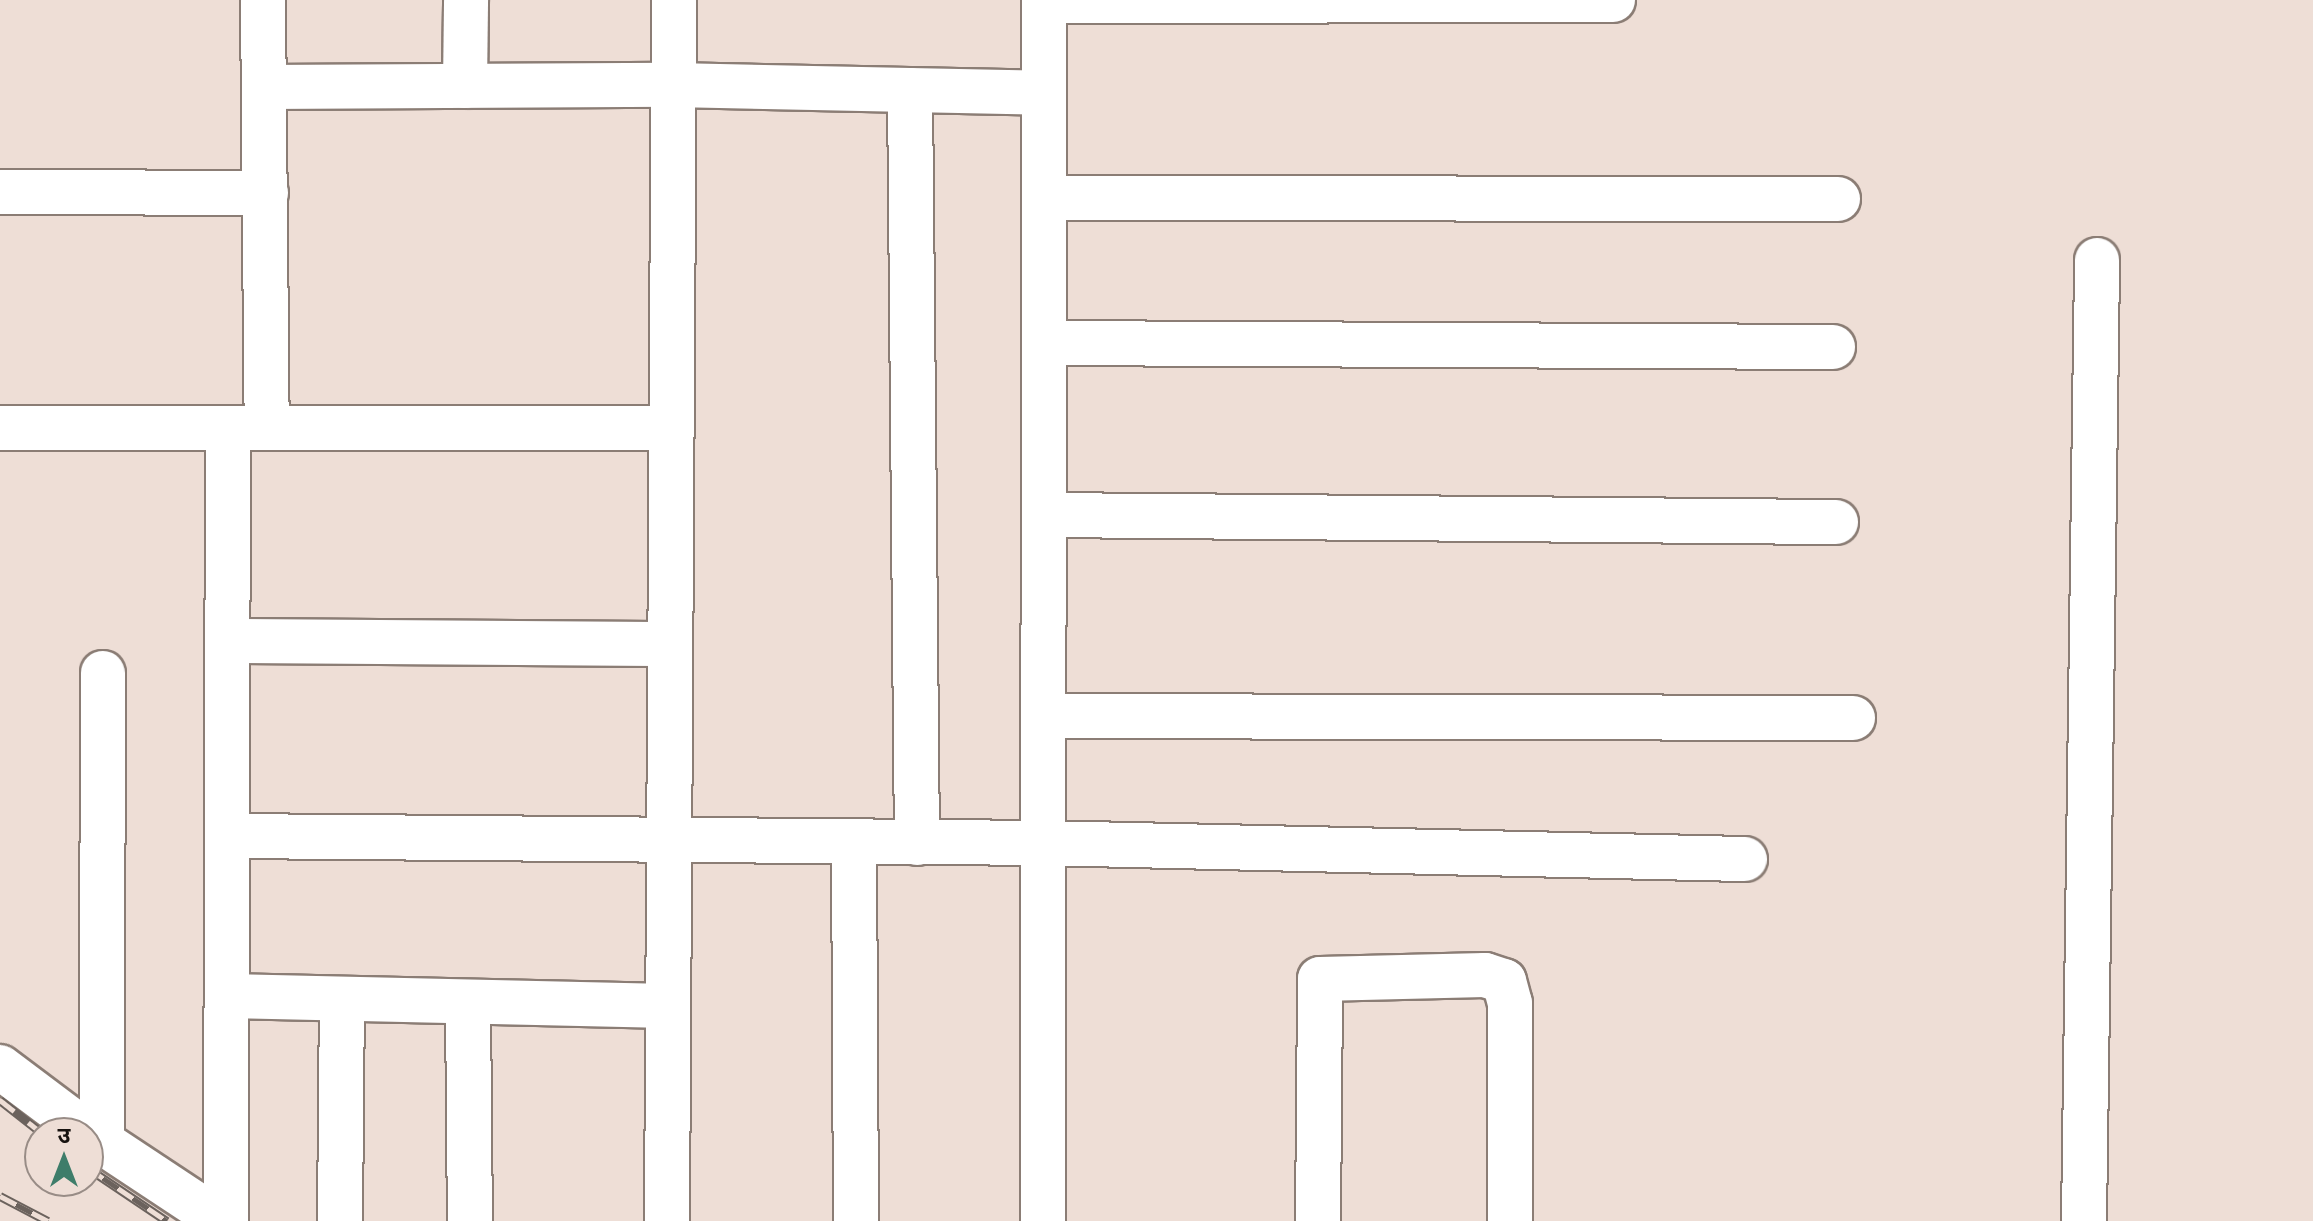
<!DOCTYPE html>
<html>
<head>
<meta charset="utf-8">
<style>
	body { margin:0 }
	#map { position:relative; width:2313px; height:1221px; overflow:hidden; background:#eeded6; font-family:Lato,"Noto Sans Devanagari",sans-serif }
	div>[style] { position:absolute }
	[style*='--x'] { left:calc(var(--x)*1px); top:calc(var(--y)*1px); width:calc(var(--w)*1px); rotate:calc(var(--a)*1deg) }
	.roads { filter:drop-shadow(2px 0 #8b7d75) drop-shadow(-2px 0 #8b7d75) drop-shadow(0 2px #8b7d75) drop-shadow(0 -2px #8b7d75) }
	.minor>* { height:44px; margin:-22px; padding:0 22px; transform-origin:22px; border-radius:22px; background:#fff }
	.rail>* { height:9px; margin-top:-4.5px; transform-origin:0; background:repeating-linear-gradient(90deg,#eeded6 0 18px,#6b625d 0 36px); box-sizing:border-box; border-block:2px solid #6b625d }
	span { translate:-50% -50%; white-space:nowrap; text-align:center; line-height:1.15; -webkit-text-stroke:8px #eeded6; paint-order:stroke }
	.north { position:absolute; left:24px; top:1117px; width:80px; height:80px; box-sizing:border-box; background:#eeded6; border:2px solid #988c86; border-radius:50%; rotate:0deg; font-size:22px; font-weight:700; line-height:32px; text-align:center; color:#17120f }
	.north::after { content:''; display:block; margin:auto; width:28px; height:36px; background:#3e7d6a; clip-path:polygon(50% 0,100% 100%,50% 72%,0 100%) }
</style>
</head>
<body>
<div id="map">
	<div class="roads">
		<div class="minor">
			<i style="--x:263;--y:0;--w:428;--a:89.5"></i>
			<i style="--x:1044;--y:1;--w:569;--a:-0.1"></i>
			<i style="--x:465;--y:86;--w:86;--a:-89.3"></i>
			<i style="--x:265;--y:87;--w:408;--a:-0.3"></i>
			<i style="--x:673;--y:85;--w:371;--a:1.2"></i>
			<i style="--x:910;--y:90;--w:753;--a:89.47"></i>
			<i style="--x:0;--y:192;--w:266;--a:0.2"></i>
			<i style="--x:1044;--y:198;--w:794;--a:0.07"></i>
			<i style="--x:1044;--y:343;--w:789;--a:0.29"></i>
			<i style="--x:0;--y:428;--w:669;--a:0"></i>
			<i style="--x:1045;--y:515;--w:791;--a:0.51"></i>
			<i style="--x:229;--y:641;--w:439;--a:0.4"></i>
			<i style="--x:1044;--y:716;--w:809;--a:0.14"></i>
			<i style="--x:229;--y:836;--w:814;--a:0.49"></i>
			<i style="--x:1043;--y:843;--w:702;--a:1.31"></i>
			<i style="--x:854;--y:843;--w:378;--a:89.7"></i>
			<i style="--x:228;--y:996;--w:440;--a:1.3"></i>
			<i style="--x:468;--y:1002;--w:219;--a:89.5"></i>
			<i style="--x:0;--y:1067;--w:110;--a:36.9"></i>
			<i style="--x:88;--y:1133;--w:159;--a:33.5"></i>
			<i style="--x:102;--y:1143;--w:470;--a:-89.9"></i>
			<i style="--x:226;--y:1221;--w:792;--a:-89.86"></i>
			<i style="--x:340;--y:1221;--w:222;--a:-89.5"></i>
			<i style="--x:667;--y:1221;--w:1221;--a:-89.67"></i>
			<i style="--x:1043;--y:1221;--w:1221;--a:-89.95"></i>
			<i style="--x:1318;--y:1221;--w:242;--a:-89.5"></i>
			<i style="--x:1320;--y:979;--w:165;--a:-1.4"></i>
			<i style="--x:1485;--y:975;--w:20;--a:18"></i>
			<i style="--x:1504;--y:981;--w:23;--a:75"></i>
			<i style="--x:1510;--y:1003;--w:218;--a:90"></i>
			<i style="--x:2084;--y:1221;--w:961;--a:-89.22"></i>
		</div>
	</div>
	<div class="rail">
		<i style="--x:0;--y:1100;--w:53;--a:38.2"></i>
		<i style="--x:88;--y:1168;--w:95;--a:33.9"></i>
		<i style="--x:0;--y:1196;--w:54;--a:27.5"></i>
	</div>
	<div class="north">उ</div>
</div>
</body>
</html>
